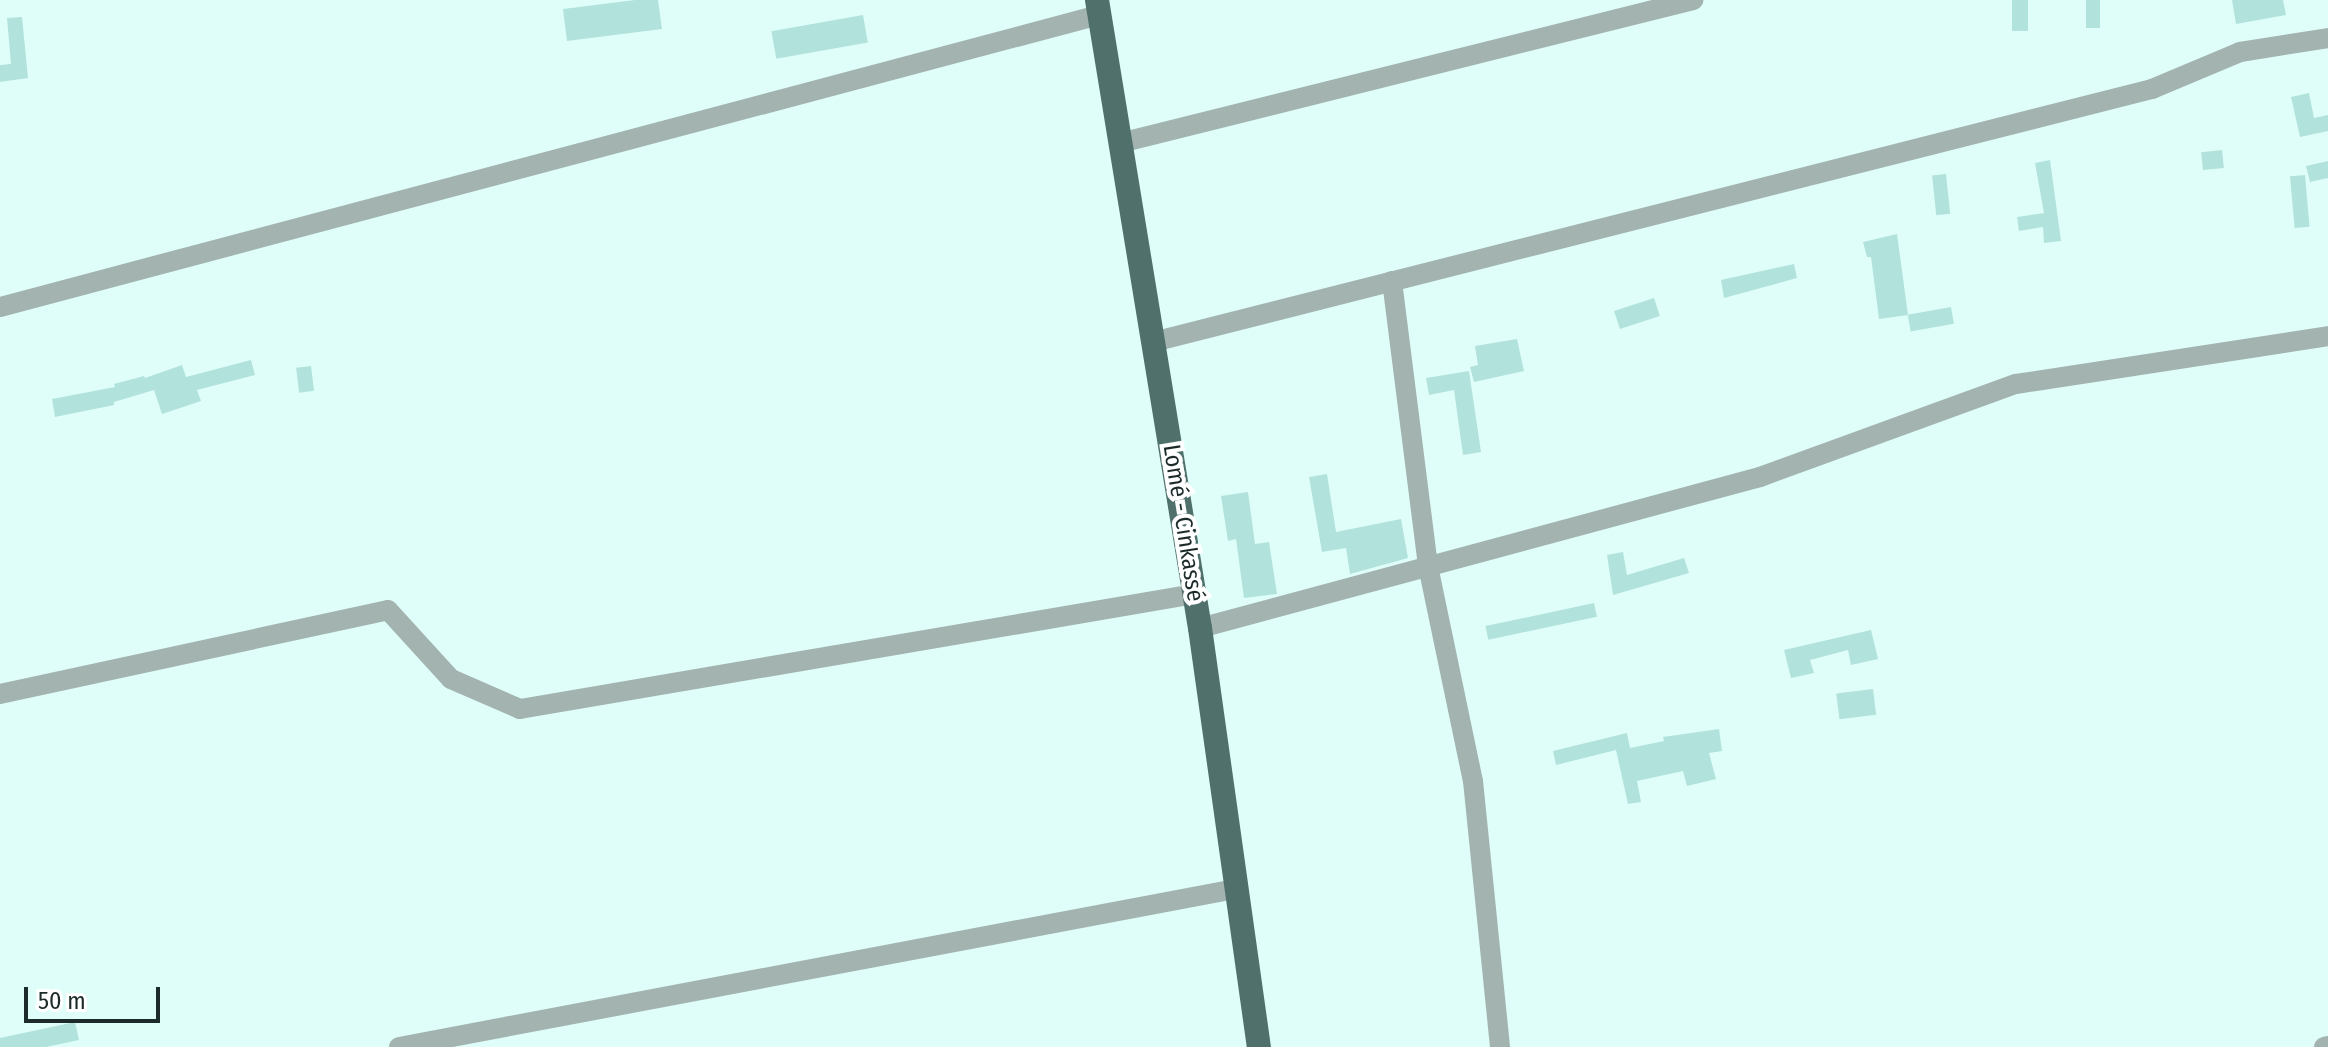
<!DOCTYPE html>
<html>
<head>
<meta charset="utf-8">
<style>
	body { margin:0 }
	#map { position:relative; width:2328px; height:1047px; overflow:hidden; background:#dffef9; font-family:"Fira Sans Condensed",sans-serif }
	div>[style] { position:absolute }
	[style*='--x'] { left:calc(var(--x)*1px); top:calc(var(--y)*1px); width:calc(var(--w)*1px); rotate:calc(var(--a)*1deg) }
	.building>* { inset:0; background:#b2e2dc; transform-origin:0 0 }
	.minor>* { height:20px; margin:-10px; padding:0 10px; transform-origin:10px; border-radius:10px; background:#a3b3b0 }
	.trunk>* { height:24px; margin:-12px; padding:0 12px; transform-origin:12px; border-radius:12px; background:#50706c }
	span { translate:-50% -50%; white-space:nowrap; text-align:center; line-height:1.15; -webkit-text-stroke:8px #fff; paint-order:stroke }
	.street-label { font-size:24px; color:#1c2a29 }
	.scale { position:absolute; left:24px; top:987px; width:136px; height:36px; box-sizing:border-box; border:4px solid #1c2a29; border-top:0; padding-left:10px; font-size:24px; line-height:28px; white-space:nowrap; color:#1c2a29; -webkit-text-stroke:6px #fff; paint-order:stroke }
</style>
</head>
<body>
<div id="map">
	<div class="building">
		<i style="clip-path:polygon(635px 0,658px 0,662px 29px,567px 41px,563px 9px)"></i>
		<i style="left:2012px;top:0;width:16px;height:31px"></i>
		<i style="left:2086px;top:0;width:14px;height:28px"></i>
		<i style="clip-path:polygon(2232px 0,2283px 0,2286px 15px,2236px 24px)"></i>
		<i style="left:863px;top:15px;width:28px;height:93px;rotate:80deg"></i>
		<i style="clip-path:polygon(22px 17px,28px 78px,0 82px,0 65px,11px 64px,7px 18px)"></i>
		<i style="clip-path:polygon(2309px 93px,2314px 118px,2328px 115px,2328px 131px,2300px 137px,2291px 97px)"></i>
		<i style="left:2222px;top:150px;width:18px;height:21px;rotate:84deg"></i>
		<i style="clip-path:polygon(2050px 160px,2061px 241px,2044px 243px,2043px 227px,2019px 231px,2017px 217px,2044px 213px,2035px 163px)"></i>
		<i style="clip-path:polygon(2328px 161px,2328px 178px,2310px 182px,2306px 166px)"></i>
		<i style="left:1946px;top:174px;width:40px;height:14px;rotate:84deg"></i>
		<i style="left:2305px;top:175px;width:52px;height:15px;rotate:85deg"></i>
		<i style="clip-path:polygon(1897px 234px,1908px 315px,1879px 319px,1871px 257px,1867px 257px,1863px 242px)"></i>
		<i style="clip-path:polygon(1794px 264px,1797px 278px,1724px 298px,1721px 280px)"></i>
		<i style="left:1654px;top:298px;width:19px;height:42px;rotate:72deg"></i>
		<i style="left:1951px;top:307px;width:17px;height:44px;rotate:80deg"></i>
		<i style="clip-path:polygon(1517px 339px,1524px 371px,1474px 382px,1470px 367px,1478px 365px,1475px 346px)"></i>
		<i style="clip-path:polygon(251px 360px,255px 375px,197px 390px,201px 401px,162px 414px,154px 390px,114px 402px,114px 405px,55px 417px,52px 399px,115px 387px,114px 384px,144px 376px,145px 378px,182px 365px,186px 377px)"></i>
		<i style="left:311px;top:366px;width:25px;height:15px;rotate:83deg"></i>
		<i style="clip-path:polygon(1469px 371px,1481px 452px,1463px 455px,1454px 390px,1429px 395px,1426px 378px)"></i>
		<i style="clip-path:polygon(1327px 474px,1336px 532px,1401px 519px,1408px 558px,1350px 574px,1346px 548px,1322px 552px,1309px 477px)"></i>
		<i style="clip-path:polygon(1248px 492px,1255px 544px,1269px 542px,1277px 594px,1244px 598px,1236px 539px,1228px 541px,1221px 496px)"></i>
		<i style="clip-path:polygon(1623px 552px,1627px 575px,1684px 558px,1689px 573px,1613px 595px,1607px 555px)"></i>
		<i style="left:1594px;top:603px;width:14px;height:111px;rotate:78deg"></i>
		<i style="clip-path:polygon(1871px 630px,1878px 659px,1851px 665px,1848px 650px,1810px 660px,1814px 673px,1791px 678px,1784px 650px)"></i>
		<i style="left:1873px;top:689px;width:26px;height:37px;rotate:83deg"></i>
		<i style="clip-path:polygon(1719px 729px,1722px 751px,1709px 753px,1716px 779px,1687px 786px,1683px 771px,1637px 781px,1641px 802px,1628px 804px,1616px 750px,1556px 765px,1553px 751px,1627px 733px,1630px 748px,1664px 741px,1663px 737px)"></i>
		<i style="clip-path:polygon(75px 1022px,79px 1040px,46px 1047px,0 1047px,0 1038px)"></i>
	</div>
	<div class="minor">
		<i style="--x:1120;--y:143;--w:591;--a:-14.01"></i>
		<i style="--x:1392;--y:281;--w:287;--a:82.8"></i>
		<i style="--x:1428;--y:566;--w:220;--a:78.2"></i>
		<i style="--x:1473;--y:781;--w:267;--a:84.2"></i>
		<i style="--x:0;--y:307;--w:1137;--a:-14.88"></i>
		<i style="--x:1153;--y:342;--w:1031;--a:-14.21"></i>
		<i style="--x:2152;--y:89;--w:95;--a:-22.8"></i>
		<i style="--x:2240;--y:52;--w:89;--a:-9"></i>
		<i style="--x:1200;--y:628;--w:580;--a:-15.09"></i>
		<i style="--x:1760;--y:477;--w:272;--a:-20"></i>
		<i style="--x:2016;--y:384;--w:316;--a:-8.7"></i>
		<i style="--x:0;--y:694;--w:397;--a:-12.2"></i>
		<i style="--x:388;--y:610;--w:93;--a:47.6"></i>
		<i style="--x:451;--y:679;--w:75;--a:23.5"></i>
		<i style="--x:520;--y:709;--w:685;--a:-9.67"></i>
		<i style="--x:399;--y:1047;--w:851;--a:-10.7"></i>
		<i style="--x:2324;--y:1047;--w:4;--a:-14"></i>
	</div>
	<div class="trunk">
		<i style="--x:1097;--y:0;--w:636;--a:80.69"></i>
		<i style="--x:1200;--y:628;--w:423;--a:82"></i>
	</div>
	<div class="street-label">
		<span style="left:1183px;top:523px;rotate:81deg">Lomé - Cinkassé</span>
	</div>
	<div class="scale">50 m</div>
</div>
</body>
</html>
